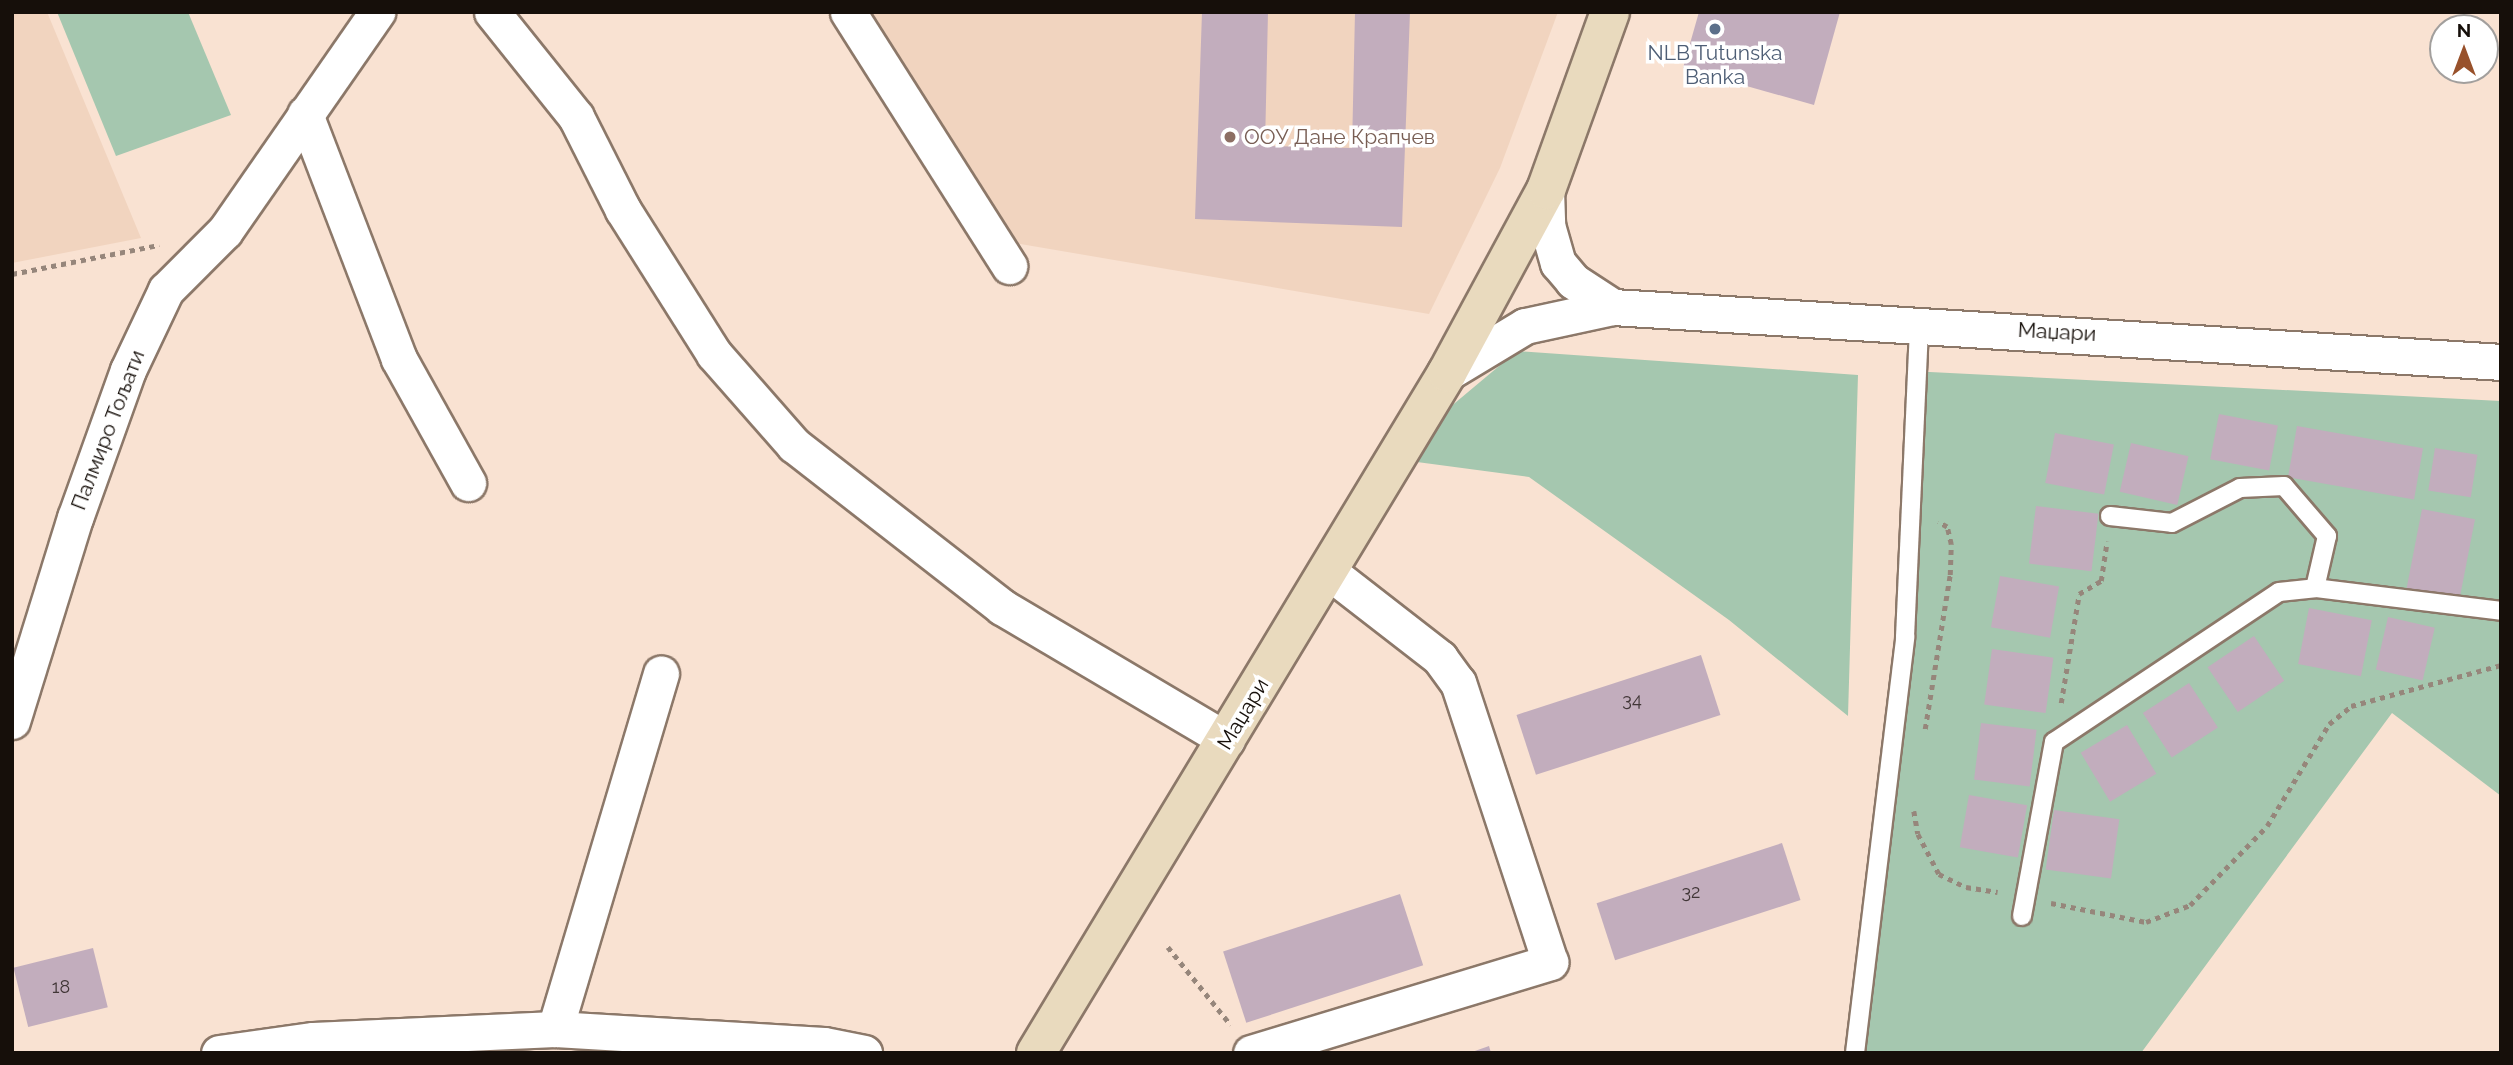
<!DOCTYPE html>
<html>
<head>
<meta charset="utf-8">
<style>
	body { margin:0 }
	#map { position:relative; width:2513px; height:1065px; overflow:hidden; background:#f9e2d2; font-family:Raleway,sans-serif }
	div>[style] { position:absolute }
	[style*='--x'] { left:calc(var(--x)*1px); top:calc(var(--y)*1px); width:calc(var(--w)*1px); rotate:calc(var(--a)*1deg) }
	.built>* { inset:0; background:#f1d4bf }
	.green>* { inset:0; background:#a5c7af }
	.building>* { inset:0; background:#c2adbd; transform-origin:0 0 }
	.path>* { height:4.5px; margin-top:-2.25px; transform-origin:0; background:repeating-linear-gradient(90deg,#96867b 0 5px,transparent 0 10px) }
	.roads { filter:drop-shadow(2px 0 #8c7869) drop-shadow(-2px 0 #8c7869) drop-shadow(0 2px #8c7869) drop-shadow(0 -2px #8c7869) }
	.lane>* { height:18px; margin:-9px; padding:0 9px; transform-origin:9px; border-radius:9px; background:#fff }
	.street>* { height:35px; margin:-17.5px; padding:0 17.5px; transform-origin:17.5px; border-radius:17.5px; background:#fff }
	.secondary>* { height:38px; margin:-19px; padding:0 19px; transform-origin:19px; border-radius:19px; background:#e9dabe }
	.dots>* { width:19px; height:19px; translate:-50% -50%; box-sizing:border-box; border:4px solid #fff; border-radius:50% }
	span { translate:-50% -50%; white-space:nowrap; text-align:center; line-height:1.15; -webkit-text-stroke:7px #fff; paint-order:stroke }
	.number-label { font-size:18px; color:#413637 }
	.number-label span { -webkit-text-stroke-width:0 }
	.service-label { font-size:21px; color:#4e5e75 }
	.education-label { font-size:21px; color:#785e54 }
	.left { translate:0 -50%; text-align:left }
	.street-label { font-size:21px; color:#160f0a }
	.frame { position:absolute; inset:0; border:14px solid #160f0a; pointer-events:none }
	.north { position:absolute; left:2429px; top:14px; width:70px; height:70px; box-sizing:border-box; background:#fff; border:2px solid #a29f9d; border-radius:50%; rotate:0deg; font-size:19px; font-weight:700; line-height:28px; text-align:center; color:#160f0a }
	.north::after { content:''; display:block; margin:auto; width:24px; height:32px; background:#98512b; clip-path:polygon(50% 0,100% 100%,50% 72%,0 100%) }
</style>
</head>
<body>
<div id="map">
	<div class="built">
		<i style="clip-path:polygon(12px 12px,47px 12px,141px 238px,12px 263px)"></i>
		<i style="clip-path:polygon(868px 12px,1558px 12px,1500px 168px,1429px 314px,1015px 243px)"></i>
	</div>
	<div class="green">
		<i style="clip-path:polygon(57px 12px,188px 12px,231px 115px,116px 156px)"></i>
		<i style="clip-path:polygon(1517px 351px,1858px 375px,1848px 716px,1729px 620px,1529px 477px,1417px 462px,1449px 408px)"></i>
		<i style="clip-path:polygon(1910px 371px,2501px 401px,2501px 796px,2392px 713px,2141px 1053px,1847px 1053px,1905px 637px)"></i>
	</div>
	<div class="building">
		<i style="clip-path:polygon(1202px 12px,1268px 12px,1265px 146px,1352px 148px,1355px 12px,1410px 12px,1402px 227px,1195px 219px)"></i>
		<i style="clip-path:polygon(1699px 12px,1840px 12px,1814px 105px,1683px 68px)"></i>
		<i style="left:2219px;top:414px;width:60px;height:46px;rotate:11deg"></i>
		<i style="left:2297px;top:426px;width:128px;height:52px;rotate:10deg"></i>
		<i style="left:2055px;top:433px;width:60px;height:51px;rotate:11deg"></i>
		<i style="left:2131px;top:443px;width:59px;height:50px;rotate:13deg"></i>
		<i style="left:2435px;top:448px;width:43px;height:43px;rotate:9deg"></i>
		<i style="left:2036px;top:506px;width:63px;height:58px;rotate:7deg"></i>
		<i style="left:2422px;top:509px;width:54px;height:84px;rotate:11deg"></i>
		<i style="left:2000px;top:576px;width:60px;height:52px;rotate:10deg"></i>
		<i style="left:2309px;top:608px;width:64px;height:57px;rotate:11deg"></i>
		<i style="left:2388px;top:617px;width:48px;height:54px;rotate:13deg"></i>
		<i style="left:2254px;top:636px;width:54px;height:56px;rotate:56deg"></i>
		<i style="left:1992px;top:649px;width:62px;height:56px;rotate:8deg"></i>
		<i style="left:1701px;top:655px;width:63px;height:194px;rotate:72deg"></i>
		<i style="left:2189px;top:683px;width:53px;height:55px;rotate:57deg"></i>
		<i style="left:1981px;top:723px;width:56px;height:57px;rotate:7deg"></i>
		<i style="left:2127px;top:725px;width:57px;height:54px;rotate:59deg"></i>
		<i style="left:1969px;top:795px;width:59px;height:53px;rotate:10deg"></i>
		<i style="left:2054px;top:810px;width:66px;height:60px;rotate:8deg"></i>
		<i style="left:1782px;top:843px;width:60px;height:195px;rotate:72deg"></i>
		<i style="left:1400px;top:894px;width:75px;height:186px;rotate:72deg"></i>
		<i style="left:93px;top:948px;width:61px;height:82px;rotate:76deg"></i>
		<i style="clip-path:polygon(1489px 1046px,1491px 1053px,1472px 1053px,1472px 1052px)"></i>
	</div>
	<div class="path">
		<i style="--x:12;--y:274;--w:150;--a:-11.2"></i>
		<i style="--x:2061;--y:703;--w:110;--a:-80.6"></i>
		<i style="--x:2079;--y:594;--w:26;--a:-31"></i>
		<i style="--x:2101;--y:581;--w:40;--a:-81.5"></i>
		<i style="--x:1925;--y:729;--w:156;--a:-80.8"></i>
		<i style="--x:1950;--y:575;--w:31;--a:-88"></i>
		<i style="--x:1951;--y:544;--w:17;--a:-103"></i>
		<i style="--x:1947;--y:527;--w:10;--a:-151"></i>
		<i style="--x:1914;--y:811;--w:23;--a:80"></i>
		<i style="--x:1918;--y:834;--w:45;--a:62.3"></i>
		<i style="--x:1939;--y:874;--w:30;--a:26"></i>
		<i style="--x:1966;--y:887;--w:32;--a:9"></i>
		<i style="--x:2051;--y:903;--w:97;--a:11.3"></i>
		<i style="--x:2146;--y:922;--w:47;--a:-21.1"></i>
		<i style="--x:2190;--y:905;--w:110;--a:-45.7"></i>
		<i style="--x:2267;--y:826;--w:119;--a:-58.7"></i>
		<i style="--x:2329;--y:724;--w:28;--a:-39"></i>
		<i style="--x:2351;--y:706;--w:156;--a:-15.3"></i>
		<i style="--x:1168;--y:947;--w:100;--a:51.1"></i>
	</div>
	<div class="roads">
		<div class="lane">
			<i style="--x:2110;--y:516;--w:62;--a:6.4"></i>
			<i style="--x:2172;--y:523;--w:76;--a:-27.2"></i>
			<i style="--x:2240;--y:488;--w:44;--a:-2.6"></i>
			<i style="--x:2284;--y:486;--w:66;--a:49.3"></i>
			<i style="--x:2327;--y:536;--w:53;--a:103"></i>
			<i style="--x:2022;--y:916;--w:177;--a:-79.6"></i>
			<i style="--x:2054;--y:742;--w:270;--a:-33.7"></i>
			<i style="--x:2279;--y:592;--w:36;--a:-6"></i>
			<i style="--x:2315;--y:588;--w:187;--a:7"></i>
			<i style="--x:1855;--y:1053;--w:419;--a:-83.1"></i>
			<i style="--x:1905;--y:637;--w:313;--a:-87.4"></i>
		</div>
		<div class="street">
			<i style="--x:492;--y:12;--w:134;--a:51.3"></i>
			<i style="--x:576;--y:117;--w:104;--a:63.2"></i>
			<i style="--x:623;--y:210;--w:170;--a:57.7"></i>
			<i style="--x:714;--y:354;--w:121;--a:48.7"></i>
			<i style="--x:794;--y:445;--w:264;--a:37.9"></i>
			<i style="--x:1002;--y:607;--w:261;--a:30.6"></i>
			<i style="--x:848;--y:12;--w:301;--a:57.6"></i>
			<i style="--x:305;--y:114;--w:262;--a:69"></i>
			<i style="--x:399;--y:359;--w:142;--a:60.9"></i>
			<i style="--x:1546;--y:190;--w:35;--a:88"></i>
			<i style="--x:1547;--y:225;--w:40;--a:74"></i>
			<i style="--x:1558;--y:263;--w:23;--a:50"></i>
			<i style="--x:1573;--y:281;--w:48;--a:33"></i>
			<i style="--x:1447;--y:373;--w:91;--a:-31.1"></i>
			<i style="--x:1525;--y:326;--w:90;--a:-12.2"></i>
			<i style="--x:1613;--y:307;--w:890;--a:3.54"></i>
			<i style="--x:12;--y:721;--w:213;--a:-72.8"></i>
			<i style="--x:75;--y:518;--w:157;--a:-70.3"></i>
			<i style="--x:128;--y:370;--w:89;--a:-64.6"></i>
			<i style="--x:166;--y:290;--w:83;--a:-45"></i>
			<i style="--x:225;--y:231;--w:267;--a:-55.2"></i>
			<i style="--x:555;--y:1029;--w:371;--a:-73.4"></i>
			<i style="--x:219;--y:1053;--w:95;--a:-7.9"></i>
			<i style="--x:313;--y:1040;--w:242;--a:-2.6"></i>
			<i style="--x:555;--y:1029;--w:269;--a:3.4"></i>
			<i style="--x:824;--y:1045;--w:41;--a:11.3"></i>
			<i style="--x:1251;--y:1053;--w:313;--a:-16.9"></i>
			<i style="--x:1550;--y:962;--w:294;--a:-108.2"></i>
			<i style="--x:1458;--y:683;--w:31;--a:-126"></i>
			<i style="--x:1440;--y:658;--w:140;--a:-142.2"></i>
		</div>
		<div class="secondary">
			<i style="--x:1036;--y:1053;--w:795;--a:-58.85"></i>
			<i style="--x:1447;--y:373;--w:208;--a:-61.6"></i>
			<i style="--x:1546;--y:190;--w:189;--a:-70.2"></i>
		</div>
	</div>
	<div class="dots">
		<i style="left:1715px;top:29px;background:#5c6f8a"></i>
		<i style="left:1230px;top:137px;background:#8d6e63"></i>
	</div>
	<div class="number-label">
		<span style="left:1632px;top:700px">34</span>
		<span style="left:1691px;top:892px">32</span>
		<span style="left:61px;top:987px">18</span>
	</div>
	<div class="service-label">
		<span style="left:1715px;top:65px">NLB Tutunska<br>Banka</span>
	</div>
	<div class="education-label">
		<span class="left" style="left:1244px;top:137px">ООУ Дане Крапчев</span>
	</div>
	<div class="street-label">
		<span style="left:2057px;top:332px;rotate:3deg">Маџари</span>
		<span style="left:108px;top:430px;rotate:-69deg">Палмиро Тољати</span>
		<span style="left:1243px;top:714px;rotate:-59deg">Маџари</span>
	</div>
	<div class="frame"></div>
	<div class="north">N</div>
</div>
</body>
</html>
